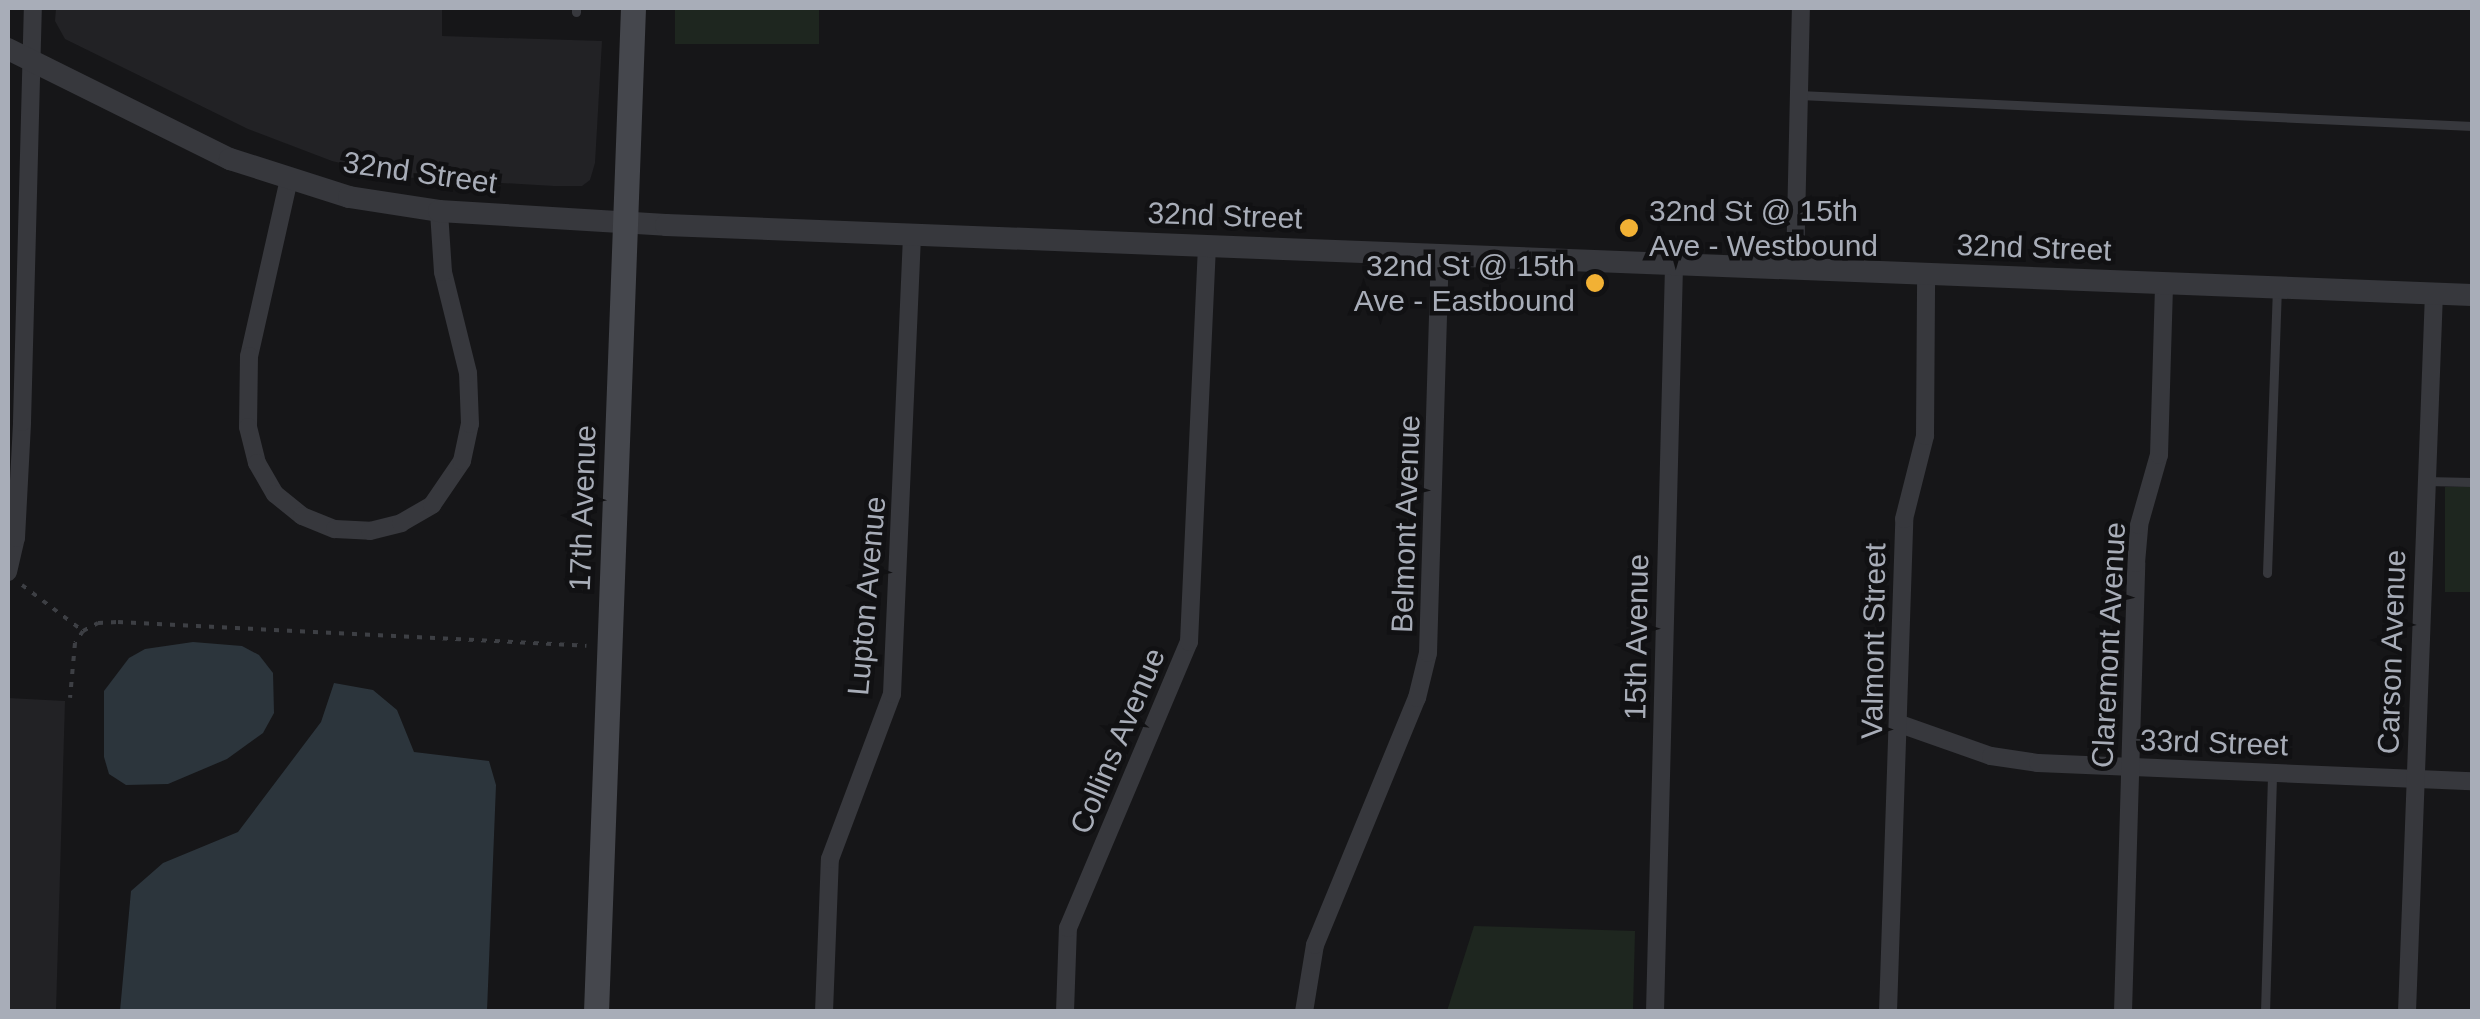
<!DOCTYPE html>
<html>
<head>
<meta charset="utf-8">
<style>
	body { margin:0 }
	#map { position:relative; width:2480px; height:1019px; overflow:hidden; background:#161618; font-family:Arial,sans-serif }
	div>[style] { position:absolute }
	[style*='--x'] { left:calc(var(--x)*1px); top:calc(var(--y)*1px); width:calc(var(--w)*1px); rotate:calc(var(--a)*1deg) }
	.built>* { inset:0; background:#222225 }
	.green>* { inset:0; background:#1e261f; transform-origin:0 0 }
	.water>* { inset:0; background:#2c353c }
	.path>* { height:4px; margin-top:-2px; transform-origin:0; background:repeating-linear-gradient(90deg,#3d3f44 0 5px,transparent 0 13px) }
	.service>* { height:9px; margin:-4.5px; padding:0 4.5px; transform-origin:4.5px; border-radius:4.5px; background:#37383d }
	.minor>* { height:18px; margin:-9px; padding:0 9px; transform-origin:9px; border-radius:9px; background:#37383d }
	.tertiary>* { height:22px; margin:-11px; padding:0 11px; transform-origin:11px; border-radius:11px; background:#37383d }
	.secondary>* { height:25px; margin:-12.5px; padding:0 12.5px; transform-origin:12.5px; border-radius:12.5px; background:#45474d }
	.dots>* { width:28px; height:28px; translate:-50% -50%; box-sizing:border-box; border:5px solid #111113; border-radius:50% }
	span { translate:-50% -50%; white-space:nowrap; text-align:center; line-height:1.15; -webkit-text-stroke:9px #111113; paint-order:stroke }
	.street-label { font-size:30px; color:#a8adb8 }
	.poi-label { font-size:30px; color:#a8adb8 }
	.left { translate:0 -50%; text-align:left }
	.right { translate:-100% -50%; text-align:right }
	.frame { position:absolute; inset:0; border:10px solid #a8adb8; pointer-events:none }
</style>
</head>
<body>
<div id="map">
	<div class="built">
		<i style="clip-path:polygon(56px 8px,442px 8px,442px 36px,602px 41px,595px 163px,590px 180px,582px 186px,554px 186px,400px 177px,332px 161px,248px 129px,65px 39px,55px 21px)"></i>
		<i style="clip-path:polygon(8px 698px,65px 701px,56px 1011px,8px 1011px)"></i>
	</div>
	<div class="green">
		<i style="left:675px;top:8px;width:144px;height:36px"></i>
		<i style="left:2445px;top:487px;width:27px;height:105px"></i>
		<i style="clip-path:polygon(1474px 926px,1635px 931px,1633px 1011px,1447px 1011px)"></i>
	</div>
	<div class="water">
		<i style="clip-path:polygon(193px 642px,242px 646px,259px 655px,273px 673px,274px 713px,263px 733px,227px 759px,168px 784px,126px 785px,109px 774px,104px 757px,104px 691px,129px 658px,145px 649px)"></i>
		<i style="clip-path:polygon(334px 683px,373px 690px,397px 710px,414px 752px,489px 761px,496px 785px,487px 1011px,120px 1011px,131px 891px,163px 863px,238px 832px,321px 722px)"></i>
	</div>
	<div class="path">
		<i style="--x:22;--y:585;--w:76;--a:37"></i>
		<i style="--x:83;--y:631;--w:14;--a:124"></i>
		<i style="--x:75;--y:643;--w:55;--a:95.2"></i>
		<i style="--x:83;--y:631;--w:17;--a:-28"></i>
		<i style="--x:98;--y:623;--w:20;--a:-3"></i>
		<i style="--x:118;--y:622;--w:469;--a:2.9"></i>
	</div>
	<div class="service">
		<i style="--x:576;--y:12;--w:4;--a:-90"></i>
		<i style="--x:1799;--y:95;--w:674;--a:2.64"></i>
		<i style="--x:2425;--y:481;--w:47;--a:1.2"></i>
		<i style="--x:2267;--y:573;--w:283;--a:-88"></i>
		<i style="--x:2265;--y:1012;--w:240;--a:-88.3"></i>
	</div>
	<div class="minor">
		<i style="--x:289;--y:179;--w:181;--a:102.7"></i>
		<i style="--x:249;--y:356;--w:71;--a:90.8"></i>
		<i style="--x:248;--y:427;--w:37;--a:76"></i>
		<i style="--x:257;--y:463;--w:36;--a:60"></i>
		<i style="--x:275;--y:494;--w:35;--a:39"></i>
		<i style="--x:302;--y:516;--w:35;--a:22"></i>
		<i style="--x:335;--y:529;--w:35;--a:3"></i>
		<i style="--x:370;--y:531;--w:32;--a:-14"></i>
		<i style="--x:401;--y:523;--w:36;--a:-30"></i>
		<i style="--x:432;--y:505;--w:53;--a:-55.7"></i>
		<i style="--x:462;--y:461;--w:38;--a:-78"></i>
		<i style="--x:470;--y:424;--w:51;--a:-92.2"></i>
		<i style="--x:468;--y:373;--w:104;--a:-103.9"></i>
		<i style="--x:443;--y:272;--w:61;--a:-93.8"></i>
		<i style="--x:1795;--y:268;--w:260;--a:-88.7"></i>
		<i style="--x:8;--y:572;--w:35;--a:-77"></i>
		<i style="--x:16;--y:538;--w:116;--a:-87"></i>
		<i style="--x:22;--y:422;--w:414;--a:-88.5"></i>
		<i style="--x:1900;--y:724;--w:96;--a:19.4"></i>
		<i style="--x:1991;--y:756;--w:48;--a:8.5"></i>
		<i style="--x:2038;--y:763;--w:434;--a:2.4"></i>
		<i style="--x:824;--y:1012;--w:153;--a:-87.8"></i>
		<i style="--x:830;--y:859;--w:176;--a:-69.4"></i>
		<i style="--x:892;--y:694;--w:460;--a:-87.5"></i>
		<i style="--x:1065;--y:1012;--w:84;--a:-88"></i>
		<i style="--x:1068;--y:928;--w:311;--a:-67.1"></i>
		<i style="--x:1189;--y:642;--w:396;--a:-87.4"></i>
		<i style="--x:1304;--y:1012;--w:68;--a:-80.7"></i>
		<i style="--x:1315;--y:945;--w:267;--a:-67.6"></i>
		<i style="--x:1417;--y:698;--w:46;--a:-76.3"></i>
		<i style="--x:1428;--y:653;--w:398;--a:-88.3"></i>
		<i style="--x:1655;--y:1012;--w:748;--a:-88.54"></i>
		<i style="--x:1888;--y:1012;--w:493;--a:-88.1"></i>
		<i style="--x:1904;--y:519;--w:86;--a:-75.8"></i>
		<i style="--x:1925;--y:436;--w:162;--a:-89.6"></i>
		<i style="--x:2123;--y:1012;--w:449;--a:-88.3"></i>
		<i style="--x:2136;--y:563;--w:38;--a:-85"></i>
		<i style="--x:2139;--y:525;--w:73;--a:-74.1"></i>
		<i style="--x:2159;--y:455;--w:172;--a:-88.3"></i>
		<i style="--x:2407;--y:1012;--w:719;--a:-87.85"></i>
	</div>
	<div class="tertiary">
		<i style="--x:8;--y:49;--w:248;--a:26.4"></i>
		<i style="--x:230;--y:159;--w:125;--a:17.7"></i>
		<i style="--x:349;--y:197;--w:91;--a:8.8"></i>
		<i style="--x:439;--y:211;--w:227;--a:3.5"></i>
		<i style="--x:666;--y:225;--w:1807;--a:2.22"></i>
	</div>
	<div class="secondary">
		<i style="--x:596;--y:1012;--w:1005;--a:-87.89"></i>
	</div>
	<div class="dots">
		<i style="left:1629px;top:228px;background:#f2b134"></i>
		<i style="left:1595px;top:283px;background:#f2b134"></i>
	</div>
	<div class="street-label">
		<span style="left:420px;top:173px;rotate:8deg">32nd Street</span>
		<span style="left:1225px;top:216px;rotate:2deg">32nd Street</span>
		<span style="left:2034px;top:248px;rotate:2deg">32nd Street</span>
		<span style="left:583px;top:508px;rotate:-88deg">17th Avenue</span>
		<span style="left:1406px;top:524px;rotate:-88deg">Belmont Avenue</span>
		<span style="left:867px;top:596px;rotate:-85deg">Lupton Avenue</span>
		<span style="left:1637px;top:637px;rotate:-89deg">15th Avenue</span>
		<span style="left:1874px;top:641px;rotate:-89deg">Valmont Street</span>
		<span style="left:2109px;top:645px;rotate:-87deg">Claremont Avenue</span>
		<span style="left:2392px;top:652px;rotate:-88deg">Carson Avenue</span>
		<span style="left:1118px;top:741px;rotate:-67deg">Collins Avenue</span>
		<span style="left:2214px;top:743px;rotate:2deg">33rd Street</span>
	</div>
	<div class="poi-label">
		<span class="left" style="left:1649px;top:228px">32nd St @ 15th<br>Ave - Westbound</span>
		<span class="right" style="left:1575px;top:283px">32nd St @ 15th<br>Ave - Eastbound</span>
	</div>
	<div class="frame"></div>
</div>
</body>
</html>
